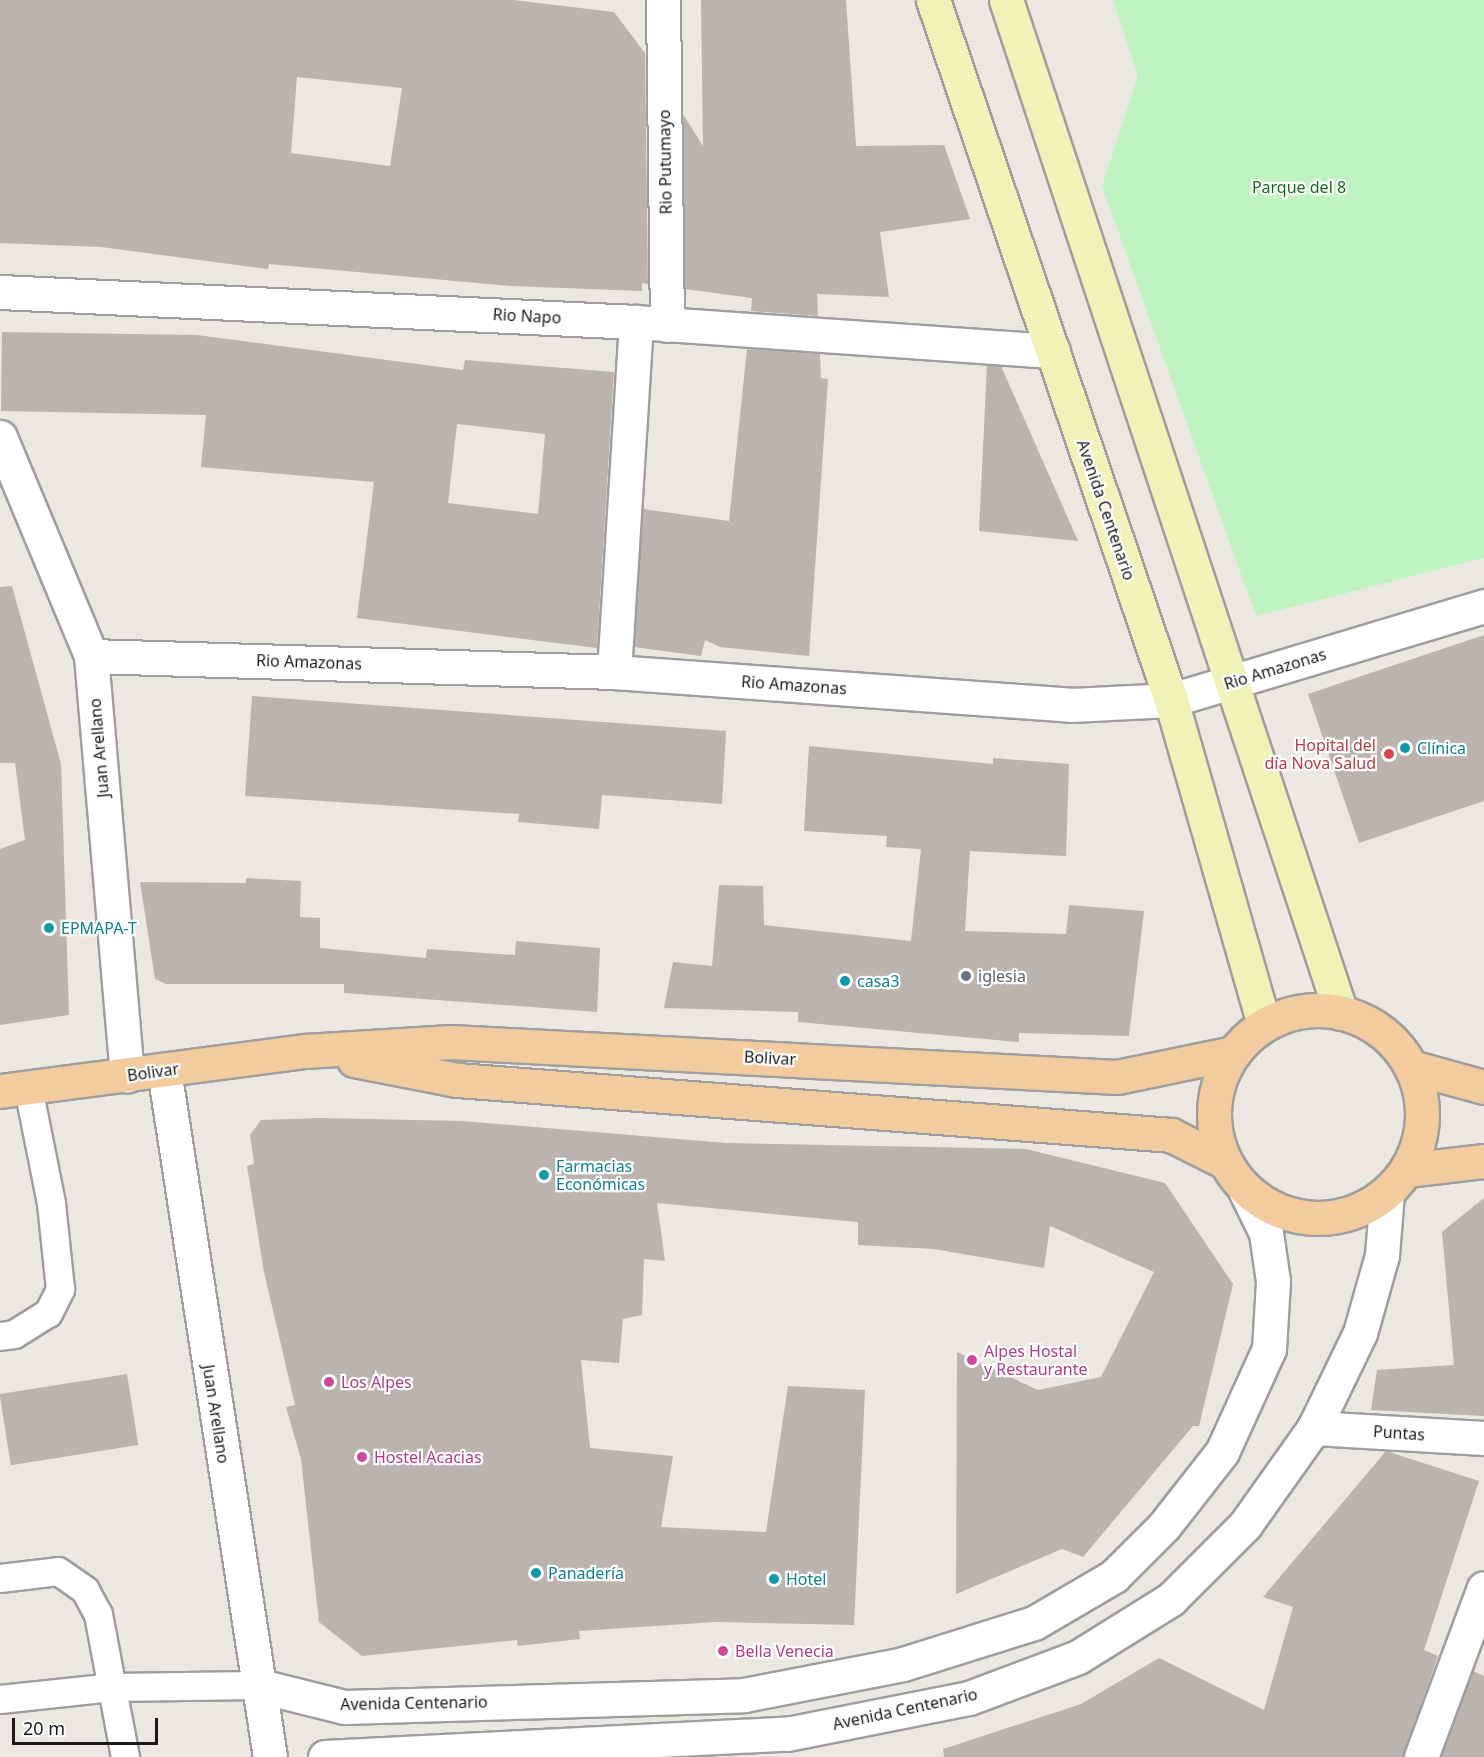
<!DOCTYPE html>
<html>
<head>
<meta charset="utf-8">
<style>
	body { margin:0 }
	#map { position:relative; width:1484px; height:1757px; overflow:hidden; background:#ebe7e1; font-family:"Noto Sans",sans-serif }
	div>[style] { position:absolute }
	[style*='--x'] { left:calc(var(--x)*1px); top:calc(var(--y)*1px); width:calc(var(--w)*1px); rotate:calc(var(--a)*1deg) }
	.park>* { inset:0; background:#c0f3c2 }
	.building>* { inset:0; background:#bbb3ae; transform-origin:0 0 }
	.roads { filter:drop-shadow(2px 0 #9e9e9e) drop-shadow(-2px 0 #9e9e9e) drop-shadow(0 2px #9e9e9e) drop-shadow(0 -2px #9e9e9e) }
	.lane>* { height:27px; margin:-13.5px; padding:0 13.5px; transform-origin:13.5px; border-radius:13.5px; background:#fff }
	.street>* { height:33px; margin:-16.5px; padding:0 16.5px; transform-origin:16.5px; border-radius:16.5px; background:#fff }
	.secondary>* { height:33px; margin:-16.5px; padding:0 16.5px; transform-origin:16.5px; border-radius:16.5px; background:#f1f2b8 }
	.primary>* { height:33px; margin:-16.5px; padding:0 16.5px; transform-origin:16.5px; border-radius:16.5px; background:#f2cb9f }
	.primary>.ring { margin:-16.5px; padding:0; box-sizing:content-box; background:none; border:33px solid #f2cb9f; border-radius:50% }
	.dots>* { width:16px; height:16px; translate:-50% -50%; box-sizing:border-box; border:3px solid #fff; border-radius:50% }
	span { translate:-50% -50%; white-space:nowrap; text-align:center; line-height:1.15; -webkit-text-stroke:4.5px #fff; paint-order:stroke }
	.street-label { font-size:16px; color:#1a1a1a }
	.park-label { font-size:16px; color:#156c19 }
	.health-label { font-size:16px; color:#be3a42 }
	.right { translate:-100% -50%; text-align:right }
	.culture-label { font-size:16px; color:#0d838f }
	.left { translate:0 -50%; text-align:left }
	.worship-label { font-size:16px; color:#5b616d }
	.hotel-label { font-size:16px; color:#b23c85 }
	.scale { position:absolute; left:12px; top:1718px; width:146px; height:27px; box-sizing:border-box; border:3px solid #1a1a1a; border-top:0; padding-left:8px; font-size:18px; line-height:21px; white-space:nowrap; color:#1a1a1a; -webkit-text-stroke:4px #fff; paint-order:stroke }
</style>
</head>
<body>
<div id="map">
	<div class="park">
		<i style="clip-path:polygon(1113px 0,1484px 0,1484px 558px,1256px 616px,1102px 186px,1138px 76px)"></i>
	</div>
	<div class="building">
		<i style="clip-path:polygon(evenodd,0 0,513px 0,614px 12px,645px 53px,648px 284px,642px 283px,642px 291px,511px 286px,269px 264px,268px 269px,101px 247px,0 243px,0 0,297px 77px,402px 88px,390px 166px,291px 153px,297px 77px)"></i>
		<i style="clip-path:polygon(701px 0,846px 0,856px 146px,944px 145px,970px 219px,880px 232px,889px 297px,817px 294px,818px 316px,751px 311px,752px 298px,685px 289px,683px 114px,703px 146px)"></i>
		<i style="clip-path:polygon(evenodd,2px 332px,197px 335px,463px 370px,465px 360px,614px 372px,597px 648px,357px 618px,374px 482px,201px 467px,206px 415px,1px 411px,2px 332px,457px 424px,545px 434px,538px 514px,448px 503px,457px 424px)"></i>
		<i style="clip-path:polygon(747px 349px,820px 354px,821px 378px,828px 379px,809px 656px,720px 647px,705px 640px,701px 656px,634px 647px,643px 509px,729px 521px)"></i>
		<i style="clip-path:polygon(987px 365px,1001px 366px,1078px 541px,979px 531px)"></i>
		<i style="clip-path:polygon(12px 586px,61px 764px,69px 1015px,0 1025px,0 849px,25px 840px,15px 763px,0 763px,0 587px)"></i>
		<i style="clip-path:polygon(1484px 635px,1484px 801px,1359px 843px,1308px 694px)"></i>
		<i style="clip-path:polygon(252px 696px,726px 731px,722px 804px,602px 795px,599px 829px,518px 822px,519px 814px,245px 796px)"></i>
		<i style="clip-path:polygon(809px 746px,993px 764px,993px 758px,1069px 764px,1066px 856px,970px 851px,965px 931px,1066px 934px,1069px 905px,1144px 911px,1129px 1036px,1019px 1033px,1019px 1042px,798px 1022px,798px 1012px,664px 1008px,673px 962px,712px 966px,719px 885px,763px 886px,764px 925px,911px 941px,921px 849px,886px 847px,887px 836px,804px 831px)"></i>
		<i style="clip-path:polygon(246px 878px,301px 881px,300px 917px,320px 918px,320px 948px,426px 958px,427px 949px,515px 955px,516px 941px,600px 948px,597px 1012px,344px 993px,344px 984px,166px 984px,155px 979px,140px 882px,246px 883px)"></i>
		<i style="clip-path:polygon(320px 1118px,462px 1121px,726px 1143px,1026px 1149px,1165px 1183px,1233px 1284px,1199px 1426px,1193px 1426px,1083px 1557px,1062px 1549px,956px 1594px,957px 1352px,1038px 1390px,1101px 1377px,1154px 1272px,1050px 1226px,1044px 1268px,934px 1249px,858px 1245px,858px 1222px,657px 1203px,665px 1261px,644px 1259px,642px 1315px,623px 1319px,619px 1363px,581px 1360px,590px 1448px,673px 1456px,661px 1527px,766px 1532px,788px 1386px,865px 1390px,854px 1625px,716px 1622px,579px 1631px,580px 1639px,518px 1646px,517px 1640px,362px 1656px,319px 1622px,301px 1459px,286px 1407px,295px 1405px,264px 1272px,247px 1166px,254px 1164px,250px 1135px,261px 1120px)"></i>
		<i style="clip-path:polygon(1484px 1198px,1484px 1416px,1371px 1410px,1377px 1370px,1454px 1365px,1442px 1232px)"></i>
		<i style="left:127px;top:1374px;width:72px;height:129px;rotate:81deg"></i>
		<i style="clip-path:polygon(1386px 1451px,1479px 1481px,1424px 1650px,1438px 1656px,1403px 1757px,944px 1757px,943px 1749px,1081px 1704px,1159px 1658px,1264px 1710px,1293px 1607px,1263px 1597px)"></i>
		<i style="clip-path:polygon(1473px 1671px,1484px 1676px,1484px 1757px,1441px 1757px)"></i>
	</div>
	<div class="roads">
		<div class="lane">
			<i style="--x:0;--y:1336;--w:14;--a:-8"></i>
			<i style="--x:14;--y:1334;--w:40;--a:-32"></i>
			<i style="--x:48;--y:1313;--w:27;--a:-63"></i>
			<i style="--x:60;--y:1289;--w:86;--a:-96"></i>
			<i style="--x:51;--y:1203;--w:117;--a:-101.3"></i>
			<i style="--x:0;--y:1578;--w:58;--a:-6.9"></i>
			<i style="--x:58;--y:1571;--w:33;--a:35"></i>
			<i style="--x:85;--y:1590;--w:27;--a:62"></i>
			<i style="--x:98;--y:1614;--w:146;--a:79.3"></i>
			<i style="--x:0;--y:1699;--w:114;--a:-6.1"></i>
			<i style="--x:113;--y:1687;--w:143;--a:-0.8"></i>
		</div>
		<div class="street">
			<i style="--x:663;--y:0;--w:325;--a:89.3"></i>
			<i style="--x:0;--y:292;--w:637;--a:2.7"></i>
			<i style="--x:636;--y:322;--w:418;--a:4"></i>
			<i style="--x:0;--y:437;--w:237;--a:67.4"></i>
			<i style="--x:91;--y:656;--w:421;--a:85.1"></i>
			<i style="--x:91;--y:656;--w:523;--a:1.75"></i>
			<i style="--x:614;--y:672;--w:458;--a:4.1"></i>
			<i style="--x:1071;--y:705;--w:100;--a:-2.9"></i>
			<i style="--x:1171;--y:700;--w:327;--a:-16.7"></i>
			<i style="--x:614;--y:672;--w:351;--a:-86.4"></i>
			<i style="--x:164;--y:1070;--w:695;--a:81.23"></i>
			<i style="--x:1314;--y:1428;--w:170;--a:3.4"></i>
			<i style="--x:256;--y:1685;--w:91;--a:14"></i>
			<i style="--x:344;--y:1707;--w:400;--a:-1.7"></i>
			<i style="--x:744;--y:1695;--w:162;--a:-11"></i>
			<i style="--x:903;--y:1664;--w:137;--a:-17.4"></i>
			<i style="--x:1034;--y:1623;--w:93;--a:-30.4"></i>
			<i style="--x:1114;--y:1576;--w:71;--a:-45"></i>
			<i style="--x:1164;--y:1526;--w:94;--a:-51.9"></i>
			<i style="--x:1222;--y:1452;--w:113;--a:-65.5"></i>
			<i style="--x:1269;--y:1349;--w:68;--a:-86.6"></i>
			<i style="--x:1273;--y:1281;--w:49;--a:-98.3"></i>
			<i style="--x:1266;--y:1233;--w:50;--a:-116.1"></i>
			<i style="--x:325;--y:1757;--w:463;--a:-2.9"></i>
			<i style="--x:787;--y:1734;--w:186;--a:-11.2"></i>
			<i style="--x:969;--y:1698;--w:116;--a:-20.6"></i>
			<i style="--x:1078;--y:1657;--w:110;--a:-31.9"></i>
			<i style="--x:1171;--y:1599;--w:105;--a:-45"></i>
			<i style="--x:1245;--y:1525;--w:119;--a:-54.6"></i>
			<i style="--x:1314;--y:1428;--w:106;--a:-64.2"></i>
			<i style="--x:1360;--y:1333;--w:81;--a:-74.2"></i>
			<i style="--x:1382;--y:1255;--w:62;--a:-85.4"></i>
			<i style="--x:1421;--y:1757;--w:180;--a:-69.6"></i>
		</div>
		<div class="secondary">
			<i style="--x:933;--y:0;--w:739;--a:71.22"></i>
			<i style="--x:1171;--y:700;--w:337;--a:74"></i>
			<i style="--x:1006;--y:0;--w:1067;--a:71.7"></i>
		</div>
		<div class="primary">
			<i class="ring" style="left:1214px;top:1010px;width:175px;height:175px"></i>
			<i style="--x:354;--y:1060;--w:105;--a:11"></i>
			<i style="--x:457;--y:1080;--w:716;--a:4.4"></i>
			<i style="--x:1171;--y:1135;--w:60;--a:26.6"></i>
			<i style="--x:1411;--y:1067;--w:76;--a:15.3"></i>
			<i style="--x:0;--y:1091;--w:308;--a:-7.5"></i>
			<i style="--x:305;--y:1051;--w:146;--a:-3.5"></i>
			<i style="--x:451;--y:1042;--w:667;--a:3.01"></i>
			<i style="--x:1117;--y:1077;--w:118;--a:-11.7"></i>
			<i style="--x:1407;--y:1170;--w:78;--a:-6.7"></i>
		</div>
	</div>
	<div class="dots">
		<i style="left:1405px;top:748px;background:#0f9aa8"></i>
		<i style="left:1389px;top:754px;background:#e0444e"></i>
		<i style="left:49px;top:928px;background:#0f9aa8"></i>
		<i style="left:966px;top:976px;background:#6b7280"></i>
		<i style="left:845px;top:981px;background:#0f9aa8"></i>
		<i style="left:544px;top:1175px;background:#0f9aa8"></i>
		<i style="left:972px;top:1360px;background:#d1479c"></i>
		<i style="left:329px;top:1382px;background:#d1479c"></i>
		<i style="left:362px;top:1457px;background:#d1479c"></i>
		<i style="left:536px;top:1573px;background:#0f9aa8"></i>
		<i style="left:774px;top:1579px;background:#0f9aa8"></i>
		<i style="left:723px;top:1651px;background:#d1479c"></i>
	</div>
	<div class="street-label">
		<span style="left:665px;top:162px;rotate:-91deg">Rio Putumayo</span>
		<span style="left:527px;top:316px;rotate:3deg">Rio Napo</span>
		<span style="left:1106px;top:510px;rotate:71deg">Avenida Centenario</span>
		<span style="left:309px;top:662px;rotate:2deg">Rio Amazonas</span>
		<span style="left:1275px;top:669px;rotate:-17deg">Rio Amazonas</span>
		<span style="left:794px;top:685px;rotate:4deg">Rio Amazonas</span>
		<span style="left:99px;top:748px;rotate:-95deg">Juan Arellano</span>
		<span style="left:770px;top:1058px;rotate:3deg">Bolivar</span>
		<span style="left:153px;top:1072px;rotate:-8deg">Bolivar</span>
		<span style="left:216px;top:1414px;rotate:81deg">Juan Arellano</span>
		<span style="left:1399px;top:1433px;rotate:4deg">Puntas</span>
		<span style="left:414px;top:1703px;rotate:-1deg">Avenida Centenario</span>
		<span style="left:905px;top:1709px;rotate:-12deg">Avenida Centenario</span>
	</div>
	<div class="park-label">
		<span style="left:1299px;top:187px">Parque del 8</span>
	</div>
	<div class="health-label">
		<span class="right" style="left:1376px;top:754px">Hopital del<br>día Nova Salud</span>
	</div>
	<div class="culture-label">
		<span class="left" style="left:1417px;top:748px">Clínica</span>
		<span class="left" style="left:61px;top:928px">EPMAPA-T</span>
		<span class="left" style="left:857px;top:981px">casa3</span>
		<span class="left" style="left:556px;top:1175px">Farmacias<br>Económicas</span>
		<span class="left" style="left:548px;top:1573px">Panadería</span>
		<span class="left" style="left:786px;top:1579px">Hotel</span>
	</div>
	<div class="worship-label">
		<span class="left" style="left:978px;top:976px">iglesia</span>
	</div>
	<div class="hotel-label">
		<span class="left" style="left:984px;top:1360px">Alpes Hostal<br>y Restaurante</span>
		<span class="left" style="left:341px;top:1382px">Los Alpes</span>
		<span class="left" style="left:374px;top:1457px">Hostel Acacias</span>
		<span class="left" style="left:735px;top:1651px">Bella Venecia</span>
	</div>
	<div class="scale">20 m</div>
</div>
</body>
</html>
